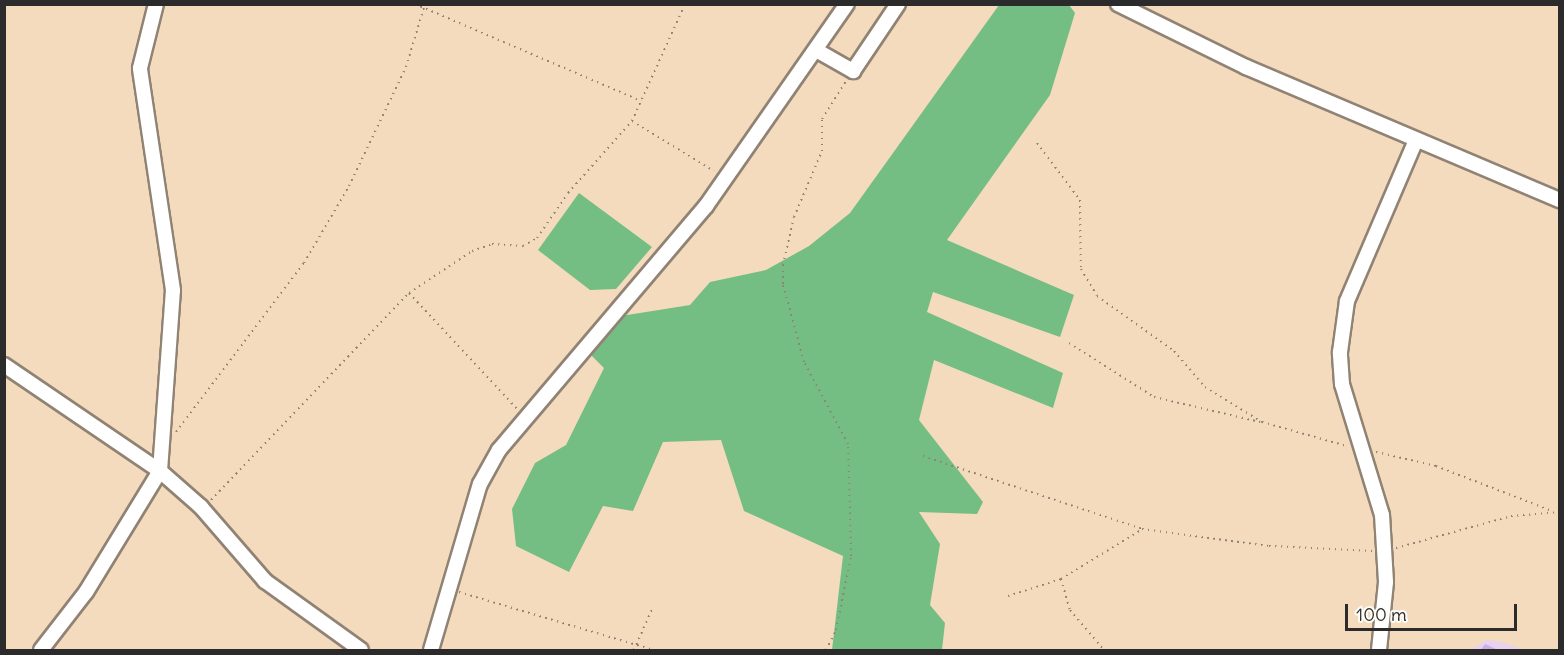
<!DOCTYPE html>
<html>
<head>
<meta charset="utf-8">
<style>
	body { margin:0 }
	#map { position:relative; width:1564px; height:655px; overflow:hidden; background:#f4dbbe; font-family:Delius,sans-serif }
	div>[style] { position:absolute }
	[style*='--x'] { left:calc(var(--x)*1px); top:calc(var(--y)*1px); width:calc(var(--w)*1px); rotate:calc(var(--a)*1deg) }
	.built>* { inset:0; background:#e9d2ee }
	.forest>* { inset:0; background:#74be84 }
	.building>* { inset:0; background:#c8b1e5 }
	.path>* { height:2px; margin-top:-1px; transform-origin:0; background:repeating-linear-gradient(90deg,#908374 0 1.5px,transparent 0 6px) }
	.roads { filter:drop-shadow(2px 0 #908374) drop-shadow(-2px 0 #908374) drop-shadow(0 2px #908374) drop-shadow(0 -2px #908374) }
	.minor>* { height:14px; margin:-7px; padding:0 7px; transform-origin:7px; border-radius:7px; background:#fff }
	span { translate:-50% -50%; white-space:nowrap; text-align:center; line-height:1.15; -webkit-text-stroke:4.5px #fdfcf7; paint-order:stroke }
	.frame { position:absolute; inset:0; border:6px solid #2b2b2b; pointer-events:none }
	.scale { position:absolute; left:1345px; top:604px; width:172px; height:27px; box-sizing:border-box; border:3px solid #2b2b2b; border-top:0; padding-left:8px; font-size:18px; line-height:21px; white-space:nowrap; color:#2b2b2b; -webkit-text-stroke:4px #fdfcf7; paint-order:stroke }
</style>
</head>
<body>
<div id="map">
	<div class="built">
		<i style="clip-path:polygon(1487px 640px,1502px 642px,1525px 650px,1470px 650px)"></i>
	</div>
	<div class="forest">
		<i style="clip-path:polygon(999px 5px,1069px 5px,1075px 13px,1050px 95px,947px 240px,1074px 295px,1060px 337px,933px 292px,927px 312px,1063px 373px,1053px 408px,934px 360px,919px 420px,983px 502px,977px 514px,919px 512px,940px 544px,930px 605px,945px 623px,942px 650px,832px 650px,843px 556px,744px 511px,721px 440px,663px 442px,633px 511px,603px 506px,569px 572px,516px 546px,512px 509px,535px 463px,566px 445px,604px 368px,591px 355px,621px 316px,690px 305px,710px 282px,766px 270px,809px 246px,850px 213px)"></i>
		<i style="clip-path:polygon(579px 193px,652px 247px,616px 289px,590px 290px,538px 250px)"></i>
	</div>
	<div class="building">
		<i style="clip-path:polygon(1485px 644px,1498px 650px,1481px 650px)"></i>
	</div>
	<div class="path">
		<i style="--x:415;--y:4;--w:246;--a:23.2"></i>
		<i style="--x:632;--y:121;--w:96;--a:31.4"></i>
		<i style="--x:1037;--y:143;--w:71;--a:53"></i>
		<i style="--x:1080;--y:200;--w:69;--a:89.2"></i>
		<i style="--x:1081;--y:269;--w:31;--a:59"></i>
		<i style="--x:1097;--y:296;--w:95;--a:35.5"></i>
		<i style="--x:1174;--y:351;--w:48;--a:49.3"></i>
		<i style="--x:1205;--y:387;--w:67;--a:31.6"></i>
		<i style="--x:1262;--y:422;--w:88;--a:15.8"></i>
		<i style="--x:409;--y:293;--w:160;--a:47"></i>
		<i style="--x:1069;--y:343;--w:101;--a:32.4"></i>
		<i style="--x:1154;--y:397;--w:109;--a:13.3"></i>
		<i style="--x:176;--y:432;--w:212;--a:-52.9"></i>
		<i style="--x:304;--y:263;--w:89;--a:-59.7"></i>
		<i style="--x:349;--y:186;--w:132;--a:-64.4"></i>
		<i style="--x:406;--y:67;--w:66;--a:-73.2"></i>
		<i style="--x:1376;--y:452;--w:62;--a:13.1"></i>
		<i style="--x:1436;--y:466;--w:124;--a:21.2"></i>
		<i style="--x:923;--y:456;--w:231;--a:18.4"></i>
		<i style="--x:1142;--y:529;--w:128;--a:7.6"></i>
		<i style="--x:1269;--y:546;--w:104;--a:2.8"></i>
		<i style="--x:211;--y:500;--w:286;--a:-46.3"></i>
		<i style="--x:409;--y:293;--w:76;--a:-33.7"></i>
		<i style="--x:472;--y:251;--w:21;--a:-19"></i>
		<i style="--x:492;--y:244;--w:31;--a:4"></i>
		<i style="--x:523;--y:246;--w:16;--a:-30"></i>
		<i style="--x:537;--y:238;--w:55;--a:-55.4"></i>
		<i style="--x:568;--y:193;--w:96;--a:-48.4"></i>
		<i style="--x:632;--y:121;--w:128;--a:-65.6"></i>
		<i style="--x:1396;--y:548;--w:119;--a:-15.5"></i>
		<i style="--x:1511;--y:516;--w:49;--a:-4.7"></i>
		<i style="--x:1061;--y:579;--w:32;--a:74"></i>
		<i style="--x:1070;--y:610;--w:52;--a:49.6"></i>
		<i style="--x:459;--y:592;--w:203;--a:16.6"></i>
		<i style="--x:1008;--y:596;--w:56;--a:-17.8"></i>
		<i style="--x:1061;--y:579;--w:94;--a:-31.5"></i>
		<i style="--x:634;--y:650;--w:47;--a:-66.2"></i>
		<i style="--x:826;--y:650;--w:22;--a:-63"></i>
		<i style="--x:836;--y:630;--w:76;--a:-78.5"></i>
		<i style="--x:851;--y:556;--w:112;--a:-91.5"></i>
		<i style="--x:848;--y:444;--w:93;--a:-118.2"></i>
		<i style="--x:804;--y:362;--w:81;--a:-105.1"></i>
		<i style="--x:783;--y:284;--w:19;--a:-90"></i>
		<i style="--x:783;--y:265;--w:49;--a:-77.1"></i>
		<i style="--x:794;--y:217;--w:72;--a:-67"></i>
		<i style="--x:822;--y:151;--w:32;--a:-90"></i>
		<i style="--x:822;--y:119;--w:45;--a:-57.7"></i>
	</div>
	<div class="roads">
		<div class="minor">
			<i style="--x:1118;--y:4;--w:143;--a:26.2"></i>
			<i style="--x:1246;--y:67;--w:341;--a:23"></i>
			<i style="--x:816;--y:50;--w:43;--a:29.6"></i>
			<i style="--x:853;--y:71;--w:81;--a:-56.1"></i>
			<i style="--x:4;--y:365;--w:189;--a:34.2"></i>
			<i style="--x:160;--y:471;--w:55;--a:41.3"></i>
			<i style="--x:201;--y:507;--w:98;--a:49.1"></i>
			<i style="--x:265;--y:581;--w:118;--a:35.7"></i>
			<i style="--x:41;--y:650;--w:73;--a:-52.2"></i>
			<i style="--x:86;--y:592;--w:142;--a:-58.6"></i>
			<i style="--x:160;--y:471;--w:181;--a:-85.9"></i>
			<i style="--x:173;--y:290;--w:224;--a:-98.5"></i>
			<i style="--x:140;--y:68;--w:66;--a:-76"></i>
			<i style="--x:431;--y:650;--w:173;--a:-73.6"></i>
			<i style="--x:480;--y:484;--w:39;--a:-61"></i>
			<i style="--x:499;--y:450;--w:320;--a:-49.7"></i>
			<i style="--x:706;--y:206;--w:246;--a:-55.1"></i>
			<i style="--x:1379;--y:650;--w:68;--a:-84.1"></i>
			<i style="--x:1386;--y:582;--w:67;--a:-93.4"></i>
			<i style="--x:1382;--y:515;--w:137;--a:-107"></i>
			<i style="--x:1342;--y:384;--w:32;--a:-94"></i>
			<i style="--x:1340;--y:352;--w:51;--a:-82.2"></i>
			<i style="--x:1347;--y:301;--w:175;--a:-66.8"></i>
		</div>
	</div>
	<div class="frame"></div>
	<div class="scale">100 m</div>
</div>
</body>
</html>
